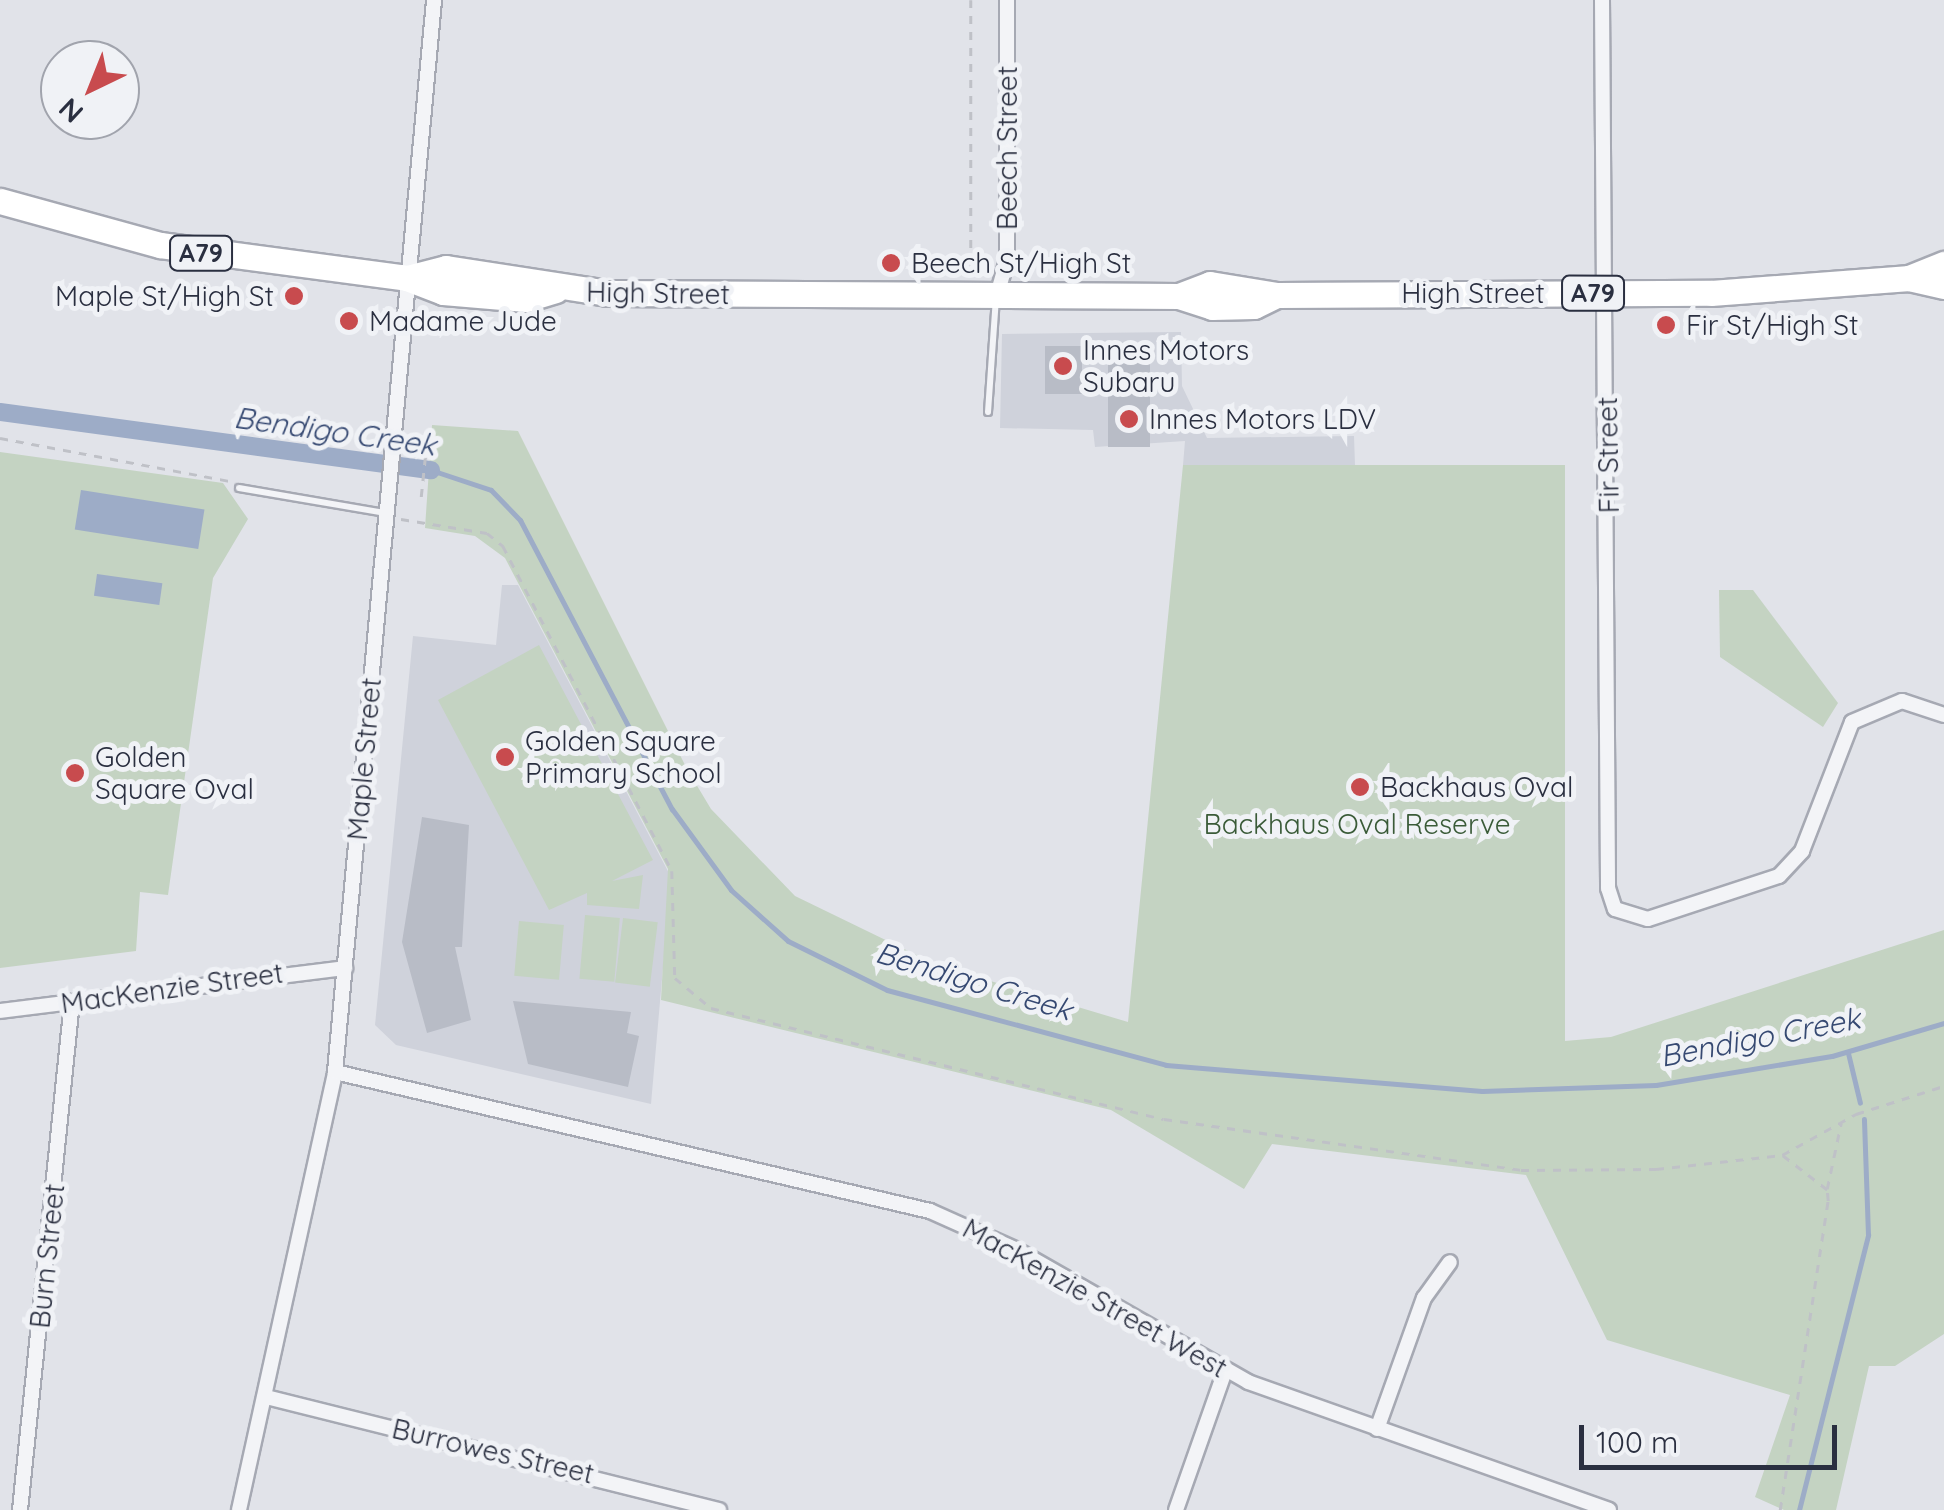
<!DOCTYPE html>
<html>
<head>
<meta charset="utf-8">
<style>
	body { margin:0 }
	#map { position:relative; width:1944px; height:1510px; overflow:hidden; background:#e1e3e9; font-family:Quicksand,sans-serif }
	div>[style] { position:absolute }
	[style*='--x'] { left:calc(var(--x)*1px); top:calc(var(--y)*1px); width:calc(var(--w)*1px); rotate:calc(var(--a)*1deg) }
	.built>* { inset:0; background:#cfd2db }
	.green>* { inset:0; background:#c4d3c2; transform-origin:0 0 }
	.water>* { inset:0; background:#9dacc7; transform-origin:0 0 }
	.stream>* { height:5px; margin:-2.5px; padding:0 2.5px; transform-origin:2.5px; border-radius:2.5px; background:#9dacc7 }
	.canal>* { height:18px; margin:-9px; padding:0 9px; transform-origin:9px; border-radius:9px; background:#9dacc7 }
	.building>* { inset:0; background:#b8bcc6; transform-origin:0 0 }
	.path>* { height:2.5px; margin-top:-1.25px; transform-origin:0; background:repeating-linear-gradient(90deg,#bfc1c7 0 8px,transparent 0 16px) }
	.roads { filter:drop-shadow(2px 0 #a6a9b3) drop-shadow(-2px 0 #a6a9b3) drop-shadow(0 2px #a6a9b3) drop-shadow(0 -2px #a6a9b3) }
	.lane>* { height:6px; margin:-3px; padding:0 3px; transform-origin:3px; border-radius:3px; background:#f3f4f7 }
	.street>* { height:14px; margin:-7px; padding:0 7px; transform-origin:7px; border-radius:7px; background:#f3f4f7 }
	.highway>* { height:25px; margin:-12.5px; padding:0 12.5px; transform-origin:12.5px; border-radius:12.5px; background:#fff }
	.dots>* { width:28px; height:28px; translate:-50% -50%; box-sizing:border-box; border:5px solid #f0f2f6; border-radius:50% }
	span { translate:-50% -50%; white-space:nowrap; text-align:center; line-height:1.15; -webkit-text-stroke:10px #f0f2f6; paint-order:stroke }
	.shield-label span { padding:2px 8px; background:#f0f2f6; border:2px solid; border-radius:8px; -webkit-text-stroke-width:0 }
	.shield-label { font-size:25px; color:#2a2f40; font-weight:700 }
	.street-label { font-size:28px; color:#2a2f40 }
	.poi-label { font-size:28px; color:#2a2f40 }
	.left { translate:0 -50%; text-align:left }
	.right { translate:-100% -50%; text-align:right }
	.park-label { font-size:28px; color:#3a5b38 }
	.water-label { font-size:30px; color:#364972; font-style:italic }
	.north { position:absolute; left:40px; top:40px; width:100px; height:100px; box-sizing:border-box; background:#f0f2f6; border:2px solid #a1a4ad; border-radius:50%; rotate:223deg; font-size:28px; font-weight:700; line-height:40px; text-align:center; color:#2a2f40 }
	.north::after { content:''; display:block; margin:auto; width:35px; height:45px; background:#c84b4e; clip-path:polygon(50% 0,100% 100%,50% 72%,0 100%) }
	.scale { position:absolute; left:1579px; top:1425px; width:258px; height:45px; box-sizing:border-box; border:5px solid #2a2f40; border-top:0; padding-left:12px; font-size:30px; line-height:35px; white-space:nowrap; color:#2a2f40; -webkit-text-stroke:8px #f0f2f6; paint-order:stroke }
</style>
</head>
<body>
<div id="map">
	<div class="built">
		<i style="clip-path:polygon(1181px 332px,1182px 386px,1207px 438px,1354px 436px,1355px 465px,1183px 465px,1185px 441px,1095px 447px,1093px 430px,1000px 428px,1002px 334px)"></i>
		<i style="clip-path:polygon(502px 585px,518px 585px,671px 877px,651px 1104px,396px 1045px,375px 1025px,413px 636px,496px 645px)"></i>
	</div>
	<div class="green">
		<i style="clip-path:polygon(432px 425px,518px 431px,687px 769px,711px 809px,795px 896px,937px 965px,1128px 1022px,1183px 465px,1565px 465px,1565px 1041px,1611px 1037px,1944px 930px,1944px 1334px,1895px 1366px,1869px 1366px,1836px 1510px,1784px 1510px,1755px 1497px,1790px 1395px,1607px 1340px,1526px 1175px,1272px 1144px,1244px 1189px,1111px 1110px,661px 1000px,668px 869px,505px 558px,475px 536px,425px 528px)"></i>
		<i style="clip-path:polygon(0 452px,223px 483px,248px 519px,213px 578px,168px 895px,140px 892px,136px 951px,0 968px)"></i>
		<i style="clip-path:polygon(1719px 590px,1753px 590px,1838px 703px,1823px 727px,1720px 657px)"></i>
		<i style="clip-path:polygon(539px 645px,653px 860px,612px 881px,643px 875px,639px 909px,587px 905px,587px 893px,549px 910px,438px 700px)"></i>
		<i style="left:585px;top:915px;width:35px;height:64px;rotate:5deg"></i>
		<i style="left:623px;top:918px;width:35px;height:65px;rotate:7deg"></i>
		<i style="left:519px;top:921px;width:45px;height:55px;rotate:5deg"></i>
	</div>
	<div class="water">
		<i style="left:81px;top:490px;width:125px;height:40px;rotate:9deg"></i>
		<i style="left:97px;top:574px;width:66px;height:22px;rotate:8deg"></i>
	</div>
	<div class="stream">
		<i style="--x:431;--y:470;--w:63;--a:18.4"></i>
		<i style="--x:491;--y:490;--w:42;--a:46"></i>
		<i style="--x:520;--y:520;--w:327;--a:62.3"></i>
		<i style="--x:672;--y:809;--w:100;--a:53.9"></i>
		<i style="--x:731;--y:890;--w:76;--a:41.8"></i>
		<i style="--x:788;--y:941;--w:110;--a:26.3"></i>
		<i style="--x:887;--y:990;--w:289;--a:15"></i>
		<i style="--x:1166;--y:1065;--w:317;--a:4.7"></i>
		<i style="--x:1482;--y:1091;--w:174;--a:-2"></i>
		<i style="--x:1656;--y:1085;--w:178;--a:-9.4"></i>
		<i style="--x:1832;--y:1056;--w:117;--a:-16.4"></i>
		<i style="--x:1848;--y:1053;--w:51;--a:76.5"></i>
		<i style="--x:1799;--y:1510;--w:284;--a:-75.9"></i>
		<i style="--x:1868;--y:1235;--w:116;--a:-92"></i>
	</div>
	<div class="canal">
		<i style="--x:0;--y:412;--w:435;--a:7.7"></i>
	</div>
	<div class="building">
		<i style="left:1045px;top:346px;width:37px;height:48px"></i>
		<i style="left:1108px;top:347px;width:42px;height:100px"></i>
		<i style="clip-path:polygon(422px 817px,469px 825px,462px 947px,455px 947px,471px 1020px,427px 1033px,402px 942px)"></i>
		<i style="clip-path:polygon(513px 1001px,631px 1012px,627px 1033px,639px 1036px,628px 1087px,528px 1064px)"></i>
	</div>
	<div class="path">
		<i style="--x:971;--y:0;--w:259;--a:90"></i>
		<i style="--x:0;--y:438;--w:233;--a:10.6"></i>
		<i style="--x:421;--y:497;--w:58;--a:-84.1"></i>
		<i style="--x:401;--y:519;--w:87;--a:9.2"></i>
		<i style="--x:487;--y:533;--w:21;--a:39"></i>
		<i style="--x:503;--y:546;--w:366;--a:62.5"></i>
		<i style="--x:672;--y:871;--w:107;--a:88.4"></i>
		<i style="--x:675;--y:978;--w:47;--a:39.8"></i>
		<i style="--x:711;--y:1008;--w:466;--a:13.8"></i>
		<i style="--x:1164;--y:1119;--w:361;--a:8.1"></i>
		<i style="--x:1521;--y:1170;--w:135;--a:-0.4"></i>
		<i style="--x:1656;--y:1169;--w:127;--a:-6.3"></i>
		<i style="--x:1782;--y:1155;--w:85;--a:-29"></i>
		<i style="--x:1856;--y:1114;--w:92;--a:-17.7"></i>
		<i style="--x:1827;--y:1189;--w:67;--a:-78"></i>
		<i style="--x:1780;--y:1510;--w:313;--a:-81.2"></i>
		<i style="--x:1828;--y:1201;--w:11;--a:-95"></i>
		<i style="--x:1827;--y:1190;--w:56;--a:-142.3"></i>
	</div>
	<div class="roads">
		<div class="lane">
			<i style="--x:988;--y:412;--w:113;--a:-86"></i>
			<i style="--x:239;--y:488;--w:149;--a:9.7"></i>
		</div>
		<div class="street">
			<i style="--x:1602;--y:0;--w:888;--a:89.61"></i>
			<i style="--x:1608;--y:888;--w:22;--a:72"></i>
			<i style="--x:1615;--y:909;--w:34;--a:17"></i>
			<i style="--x:1648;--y:919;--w:138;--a:-18.2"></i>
			<i style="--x:1779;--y:876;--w:34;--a:-47"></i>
			<i style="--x:1802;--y:851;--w:138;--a:-68.8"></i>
			<i style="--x:1852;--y:722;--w:54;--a:-22.8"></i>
			<i style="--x:1902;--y:701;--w:44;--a:18.4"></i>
			<i style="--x:997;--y:295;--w:37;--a:-74"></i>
			<i style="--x:1007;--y:259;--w:259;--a:-90"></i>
			<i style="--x:0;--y:1011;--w:348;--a:-7.1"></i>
			<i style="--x:335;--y:1072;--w:611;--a:13.15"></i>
			<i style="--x:930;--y:1211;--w:95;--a:24.1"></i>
			<i style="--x:1017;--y:1250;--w:266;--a:29.7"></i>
			<i style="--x:1248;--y:1382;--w:383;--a:19.5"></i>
			<i style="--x:266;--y:1397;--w:467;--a:14"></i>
			<i style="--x:1377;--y:1429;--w:139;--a:-70.3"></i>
			<i style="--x:1424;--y:1298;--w:44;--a:-54.2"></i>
			<i style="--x:20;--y:1510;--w:511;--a:-84.16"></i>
			<i style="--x:239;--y:1510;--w:448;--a:-77.6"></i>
			<i style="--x:335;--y:1072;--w:1077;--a:-84.72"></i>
			<i style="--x:1176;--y:1510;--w:147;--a:-70.6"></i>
		</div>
		<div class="highway">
			<i style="--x:0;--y:201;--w:166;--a:15.4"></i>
			<i style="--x:160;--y:245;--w:249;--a:7.6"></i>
			<i style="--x:407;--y:278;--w:39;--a:21"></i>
			<i style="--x:443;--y:292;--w:83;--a:4.8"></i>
			<i style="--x:526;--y:299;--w:31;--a:-17"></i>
			<i style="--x:407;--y:278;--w:40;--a:-14.4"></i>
			<i style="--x:446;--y:268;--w:163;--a:8.8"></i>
			<i style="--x:607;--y:293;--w:572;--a:0.3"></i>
			<i style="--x:1179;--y:296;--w:35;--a:18"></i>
			<i style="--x:1212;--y:307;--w:42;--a:-1.4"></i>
			<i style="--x:1254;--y:306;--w:25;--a:-26"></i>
			<i style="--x:1909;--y:278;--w:38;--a:-22"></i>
			<i style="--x:1179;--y:296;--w:33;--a:-21"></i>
			<i style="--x:1210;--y:284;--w:68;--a:9.3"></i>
			<i style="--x:1277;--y:295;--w:434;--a:-0.3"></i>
			<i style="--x:1711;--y:293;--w:199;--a:-4.3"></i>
			<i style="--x:1909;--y:278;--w:36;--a:13"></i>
		</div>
	</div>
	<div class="dots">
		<i style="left:891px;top:263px;background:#c84b4e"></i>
		<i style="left:294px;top:296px;background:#c84b4e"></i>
		<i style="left:349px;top:321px;background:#c84b4e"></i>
		<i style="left:1666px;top:325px;background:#c84b4e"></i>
		<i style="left:1063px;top:366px;background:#c84b4e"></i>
		<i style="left:1129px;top:419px;background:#c84b4e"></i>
		<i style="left:505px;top:757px;background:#c84b4e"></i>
		<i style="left:75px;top:773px;background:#c84b4e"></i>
		<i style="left:1360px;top:787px;background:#c84b4e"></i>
	</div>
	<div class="shield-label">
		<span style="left:201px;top:253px">A79</span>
		<span style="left:1593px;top:293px">A79</span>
	</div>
	<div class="street-label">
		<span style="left:1007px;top:148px;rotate:-90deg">Beech Street</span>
		<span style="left:658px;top:293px;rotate:1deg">High Street</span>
		<span style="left:1473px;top:293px">High Street</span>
		<span style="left:1608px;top:455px;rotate:-91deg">Fir Street</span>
		<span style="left:364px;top:759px;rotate:-85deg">Maple Street</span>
		<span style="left:172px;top:988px;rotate:-8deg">MacKenzie Street</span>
		<span style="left:47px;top:1256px;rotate:-84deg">Burn Street</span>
		<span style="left:1095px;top:1298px;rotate:29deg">MacKenzie Street West</span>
		<span style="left:493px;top:1451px;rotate:13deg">Burrowes Street</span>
	</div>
	<div class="poi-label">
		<span class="left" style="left:911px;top:263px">Beech St/High St</span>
		<span class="right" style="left:274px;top:296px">Maple St/High St</span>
		<span class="left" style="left:369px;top:321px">Madame Jude</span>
		<span class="left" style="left:1686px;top:325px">Fir St/High St</span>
		<span class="left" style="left:1083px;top:366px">Innes Motors<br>Subaru</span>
		<span class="left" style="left:1149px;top:419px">Innes Motors LDV</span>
		<span class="left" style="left:525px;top:757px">Golden Square<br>Primary School</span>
		<span class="left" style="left:95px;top:773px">Golden<br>Square Oval</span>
		<span class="left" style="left:1380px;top:787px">Backhaus Oval</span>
	</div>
	<div class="park-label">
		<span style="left:1357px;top:824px">Backhaus Oval Reserve</span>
	</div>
	<div class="water-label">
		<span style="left:335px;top:431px;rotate:8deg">Bendigo Creek</span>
		<span style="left:974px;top:981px;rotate:17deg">Bendigo Creek</span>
		<span style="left:1760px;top:1037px;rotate:-11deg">Bendigo Creek</span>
	</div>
	<div class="north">N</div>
	<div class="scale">100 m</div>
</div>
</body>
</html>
